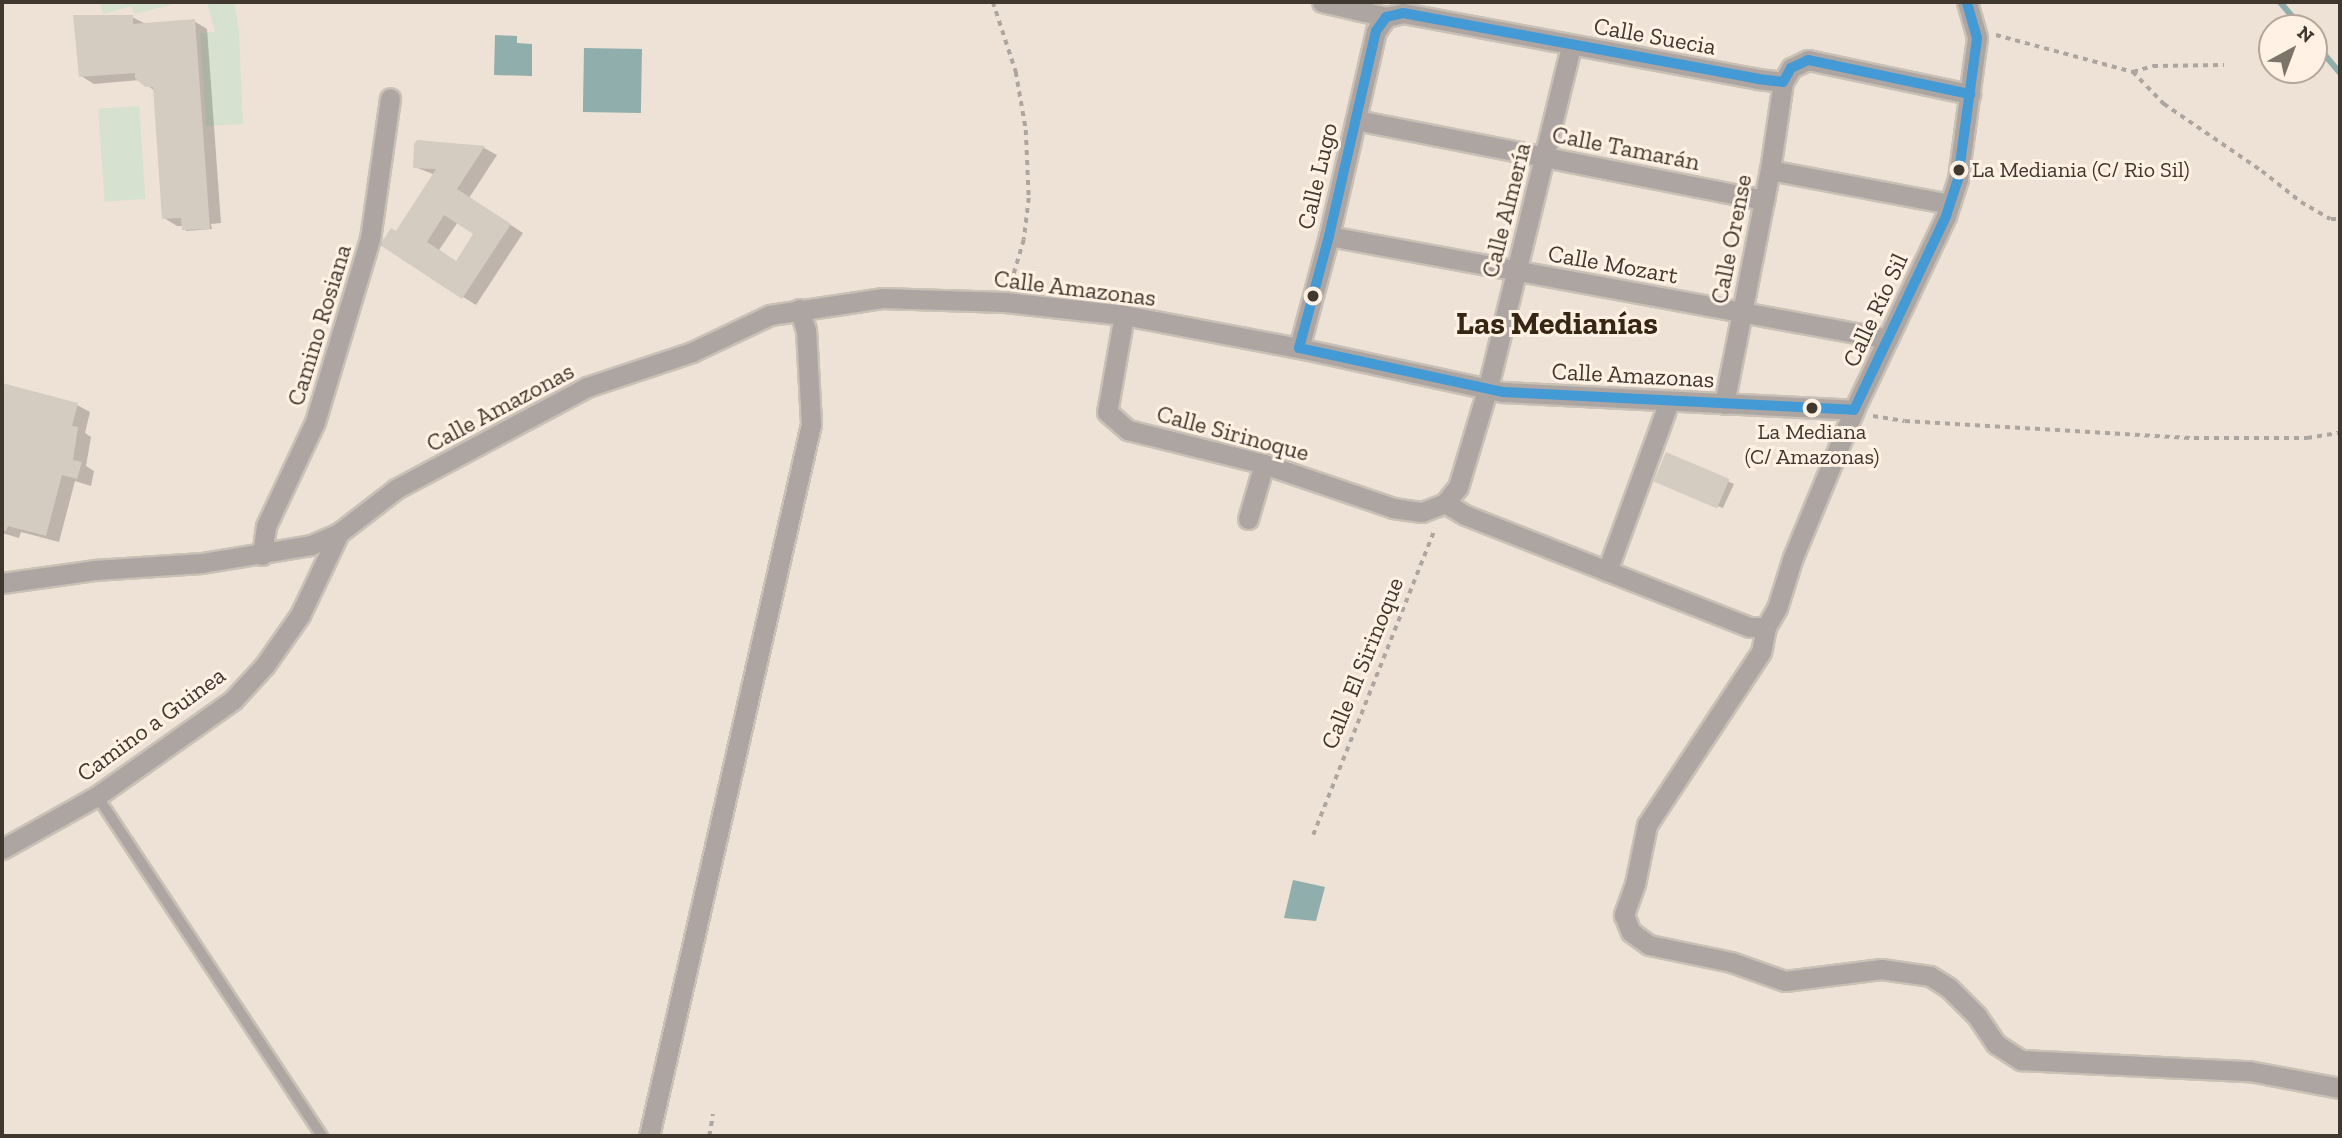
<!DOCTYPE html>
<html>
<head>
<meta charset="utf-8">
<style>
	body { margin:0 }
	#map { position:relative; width:2342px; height:1138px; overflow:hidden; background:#eee2d6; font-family:"Zilla Slab",serif }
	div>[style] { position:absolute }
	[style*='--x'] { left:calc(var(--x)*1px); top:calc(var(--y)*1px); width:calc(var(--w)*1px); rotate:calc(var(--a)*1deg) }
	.green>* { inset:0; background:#d7e1cf; transform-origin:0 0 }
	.water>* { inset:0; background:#90aeab; transform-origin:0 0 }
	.shadow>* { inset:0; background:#0003 }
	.stream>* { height:6px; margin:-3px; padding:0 3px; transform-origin:3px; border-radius:3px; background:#90aeab }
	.building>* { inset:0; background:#d4cbc1; transform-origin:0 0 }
	.path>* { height:3.5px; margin-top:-1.75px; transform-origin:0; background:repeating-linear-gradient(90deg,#ada6a0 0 5px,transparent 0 10px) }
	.roads { filter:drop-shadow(2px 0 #c9c0b6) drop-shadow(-2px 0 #c9c0b6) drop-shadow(0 2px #c9c0b6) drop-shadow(0 -2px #c9c0b6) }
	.lane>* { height:10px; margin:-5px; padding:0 5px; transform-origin:5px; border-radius:5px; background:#aca5a1 }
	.street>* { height:19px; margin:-9.5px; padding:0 9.5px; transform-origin:9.5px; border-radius:9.5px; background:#aca5a1 }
	.bus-1>* { height:10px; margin:-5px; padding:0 5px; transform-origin:5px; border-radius:5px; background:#449ad5 }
	.dots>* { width:19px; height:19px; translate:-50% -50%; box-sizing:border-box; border:4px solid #fff1e3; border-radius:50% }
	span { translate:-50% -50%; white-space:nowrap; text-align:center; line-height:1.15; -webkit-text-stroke:6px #fff1e3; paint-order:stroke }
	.bus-label { font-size:22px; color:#40382e }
	.left { translate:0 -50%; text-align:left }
	.street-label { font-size:24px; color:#40382e }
	.district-label { font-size:32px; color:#372613; font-weight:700 }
	.frame { position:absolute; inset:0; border:4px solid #40382e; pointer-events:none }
	.north { position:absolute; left:2258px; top:14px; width:70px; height:70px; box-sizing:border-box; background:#fff1e3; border:2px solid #b3a79b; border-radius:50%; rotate:41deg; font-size:19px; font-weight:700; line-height:28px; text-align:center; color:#40382e }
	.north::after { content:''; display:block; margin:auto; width:24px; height:32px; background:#7d7469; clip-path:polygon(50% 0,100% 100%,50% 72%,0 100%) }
</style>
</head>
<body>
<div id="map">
	<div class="green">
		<i style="clip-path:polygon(100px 2px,183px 2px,134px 14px,132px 6px,103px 14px)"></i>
		<i style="clip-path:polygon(207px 2px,234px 2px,239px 31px,243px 124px,206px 126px,200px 33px,215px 32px)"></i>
		<i style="left:139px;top:106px;width:93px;height:41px;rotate:86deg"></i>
	</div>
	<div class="water">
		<i style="clip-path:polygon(495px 35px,517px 36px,517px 43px,532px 44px,532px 76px,494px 75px)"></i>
		<i style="left:584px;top:48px;width:58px;height:64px;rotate:1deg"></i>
		<i style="clip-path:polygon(1293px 880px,1325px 887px,1316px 921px,1284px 918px)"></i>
	</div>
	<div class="shadow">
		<i style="clip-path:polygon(132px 17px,146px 24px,194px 21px,207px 29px,221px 223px,211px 224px,212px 229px,186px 231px,183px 226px,177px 226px,164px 218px,155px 91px,140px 80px,94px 84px,81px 76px)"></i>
		<i style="clip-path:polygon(evenodd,418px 141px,484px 148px,497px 155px,469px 198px,523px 233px,476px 305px,463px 297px,397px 233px,435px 175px,415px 167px,418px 141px,458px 222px,476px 234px,457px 262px,439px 250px,458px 222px)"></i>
		<i style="clip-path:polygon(2px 385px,77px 405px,90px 412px,85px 433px,91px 437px,86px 466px,94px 471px,91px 486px,75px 481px,59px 542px,21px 532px,19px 538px,2px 533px)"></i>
		<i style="clip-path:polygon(1667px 455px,1734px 484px,1723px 508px,1663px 485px)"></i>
	</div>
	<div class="stream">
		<i style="--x:2280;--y:2;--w:34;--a:50"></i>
		<i style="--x:2314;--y:42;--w:40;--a:50"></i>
	</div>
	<div class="building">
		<i style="clip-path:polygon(73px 15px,133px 15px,133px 24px,195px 19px,210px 229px,182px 230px,181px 218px,162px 219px,153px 87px,145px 87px,135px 78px,135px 73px,79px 77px)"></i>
		<i style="clip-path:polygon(evenodd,417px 140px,485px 146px,457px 189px,511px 224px,462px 299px,380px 245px,391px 228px,396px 231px,436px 169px,413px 168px,414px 144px,417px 140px,444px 215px,473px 234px,456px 261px,427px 242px,444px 215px)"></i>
		<i style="clip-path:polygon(2px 383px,78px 403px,72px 426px,78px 427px,73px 460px,82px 462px,77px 479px,62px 475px,46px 536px,8px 526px,6px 531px,2px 530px)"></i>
		<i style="left:1666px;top:452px;width:69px;height:32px;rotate:23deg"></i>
	</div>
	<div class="path">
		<i style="--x:993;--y:2;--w:74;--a:71.8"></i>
		<i style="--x:1016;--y:72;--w:59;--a:80.2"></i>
		<i style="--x:1026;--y:130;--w:68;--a:87.5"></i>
		<i style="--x:1029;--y:198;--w:42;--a:96.8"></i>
		<i style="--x:1024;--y:240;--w:46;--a:106.5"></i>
		<i style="--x:1996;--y:35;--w:142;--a:15.1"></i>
		<i style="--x:2133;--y:72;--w:45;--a:45.9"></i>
		<i style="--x:2164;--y:104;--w:119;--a:34.4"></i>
		<i style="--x:2262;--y:171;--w:50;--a:38.5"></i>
		<i style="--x:2301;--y:202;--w:34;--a:30"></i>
		<i style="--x:2331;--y:219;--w:9;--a:0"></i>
		<i style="--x:2133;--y:72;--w:21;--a:-17"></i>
		<i style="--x:2153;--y:66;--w:71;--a:-0.8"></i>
		<i style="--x:1873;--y:416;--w:32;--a:9"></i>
		<i style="--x:1905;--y:421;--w:289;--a:3.4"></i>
		<i style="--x:2194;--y:438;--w:113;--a:0"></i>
		<i style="--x:2307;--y:438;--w:33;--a:-9"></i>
		<i style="--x:1313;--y:835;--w:330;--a:-68.3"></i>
		<i style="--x:709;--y:1136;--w:22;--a:-80"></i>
	</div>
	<div class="roads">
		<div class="lane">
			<i style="--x:97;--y:796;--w:408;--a:56.5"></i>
		</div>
		<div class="street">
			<i style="--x:1322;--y:2;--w:66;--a:13.2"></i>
			<i style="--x:1386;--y:17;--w:17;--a:-13"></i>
			<i style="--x:1403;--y:13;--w:361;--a:10.5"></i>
			<i style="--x:1758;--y:79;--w:25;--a:7"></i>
			<i style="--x:1783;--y:82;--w:16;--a:-60"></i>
			<i style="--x:1791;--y:68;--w:19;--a:-25"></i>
			<i style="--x:1808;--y:60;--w:166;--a:11.9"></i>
			<i style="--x:1967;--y:2;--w:37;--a:74"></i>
			<i style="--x:1977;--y:38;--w:142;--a:97.7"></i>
			<i style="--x:1958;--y:179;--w:39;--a:108"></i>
			<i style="--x:1946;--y:216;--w:215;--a:115.4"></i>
			<i style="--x:1854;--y:410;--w:159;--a:112.5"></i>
			<i style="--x:1793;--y:557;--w:53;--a:107.4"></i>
			<i style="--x:1777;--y:608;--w:22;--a:120"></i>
			<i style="--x:1766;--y:627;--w:25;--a:101"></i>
			<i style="--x:1761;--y:652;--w:207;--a:123.4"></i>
			<i style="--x:1647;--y:825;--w:60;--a:101.5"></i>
			<i style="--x:1635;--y:884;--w:33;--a:110"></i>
			<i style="--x:1624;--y:915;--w:18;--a:68"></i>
			<i style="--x:1631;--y:932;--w:22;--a:36"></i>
			<i style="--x:1649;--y:945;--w:84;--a:11.7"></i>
			<i style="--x:1731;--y:962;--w:57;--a:19.4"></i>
			<i style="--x:1785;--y:981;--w:97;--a:-7.1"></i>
			<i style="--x:1881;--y:969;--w:49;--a:8.1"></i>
			<i style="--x:1930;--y:976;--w:22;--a:32"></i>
			<i style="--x:1949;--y:988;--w:40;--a:45"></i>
			<i style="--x:1977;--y:1016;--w:34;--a:56"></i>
			<i style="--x:1996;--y:1044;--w:30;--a:33"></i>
			<i style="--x:2021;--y:1060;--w:228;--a:2.8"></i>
			<i style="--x:2249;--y:1071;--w:93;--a:10.6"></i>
			<i style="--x:1356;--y:120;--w:416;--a:11.1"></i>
			<i style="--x:1770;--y:170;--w:183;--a:10.7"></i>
			<i style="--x:1329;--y:236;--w:568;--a:10.44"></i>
			<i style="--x:1124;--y:315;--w:98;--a:99.9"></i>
			<i style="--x:1107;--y:412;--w:28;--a:41"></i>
			<i style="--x:1128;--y:430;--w:140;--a:14"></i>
			<i style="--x:1264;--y:464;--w:136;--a:18.8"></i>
			<i style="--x:1393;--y:508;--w:29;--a:8"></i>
			<i style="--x:1422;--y:512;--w:25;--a:-21"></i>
			<i style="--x:1299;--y:348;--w:116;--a:-75"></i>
			<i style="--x:1329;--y:236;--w:210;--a:-77.1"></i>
			<i style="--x:1376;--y:31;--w:17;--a:-54"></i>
			<i style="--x:1724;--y:404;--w:238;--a:-78.9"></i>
			<i style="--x:1770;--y:170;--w:89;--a:-81.6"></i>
			<i style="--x:1445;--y:503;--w:21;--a:-51"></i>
			<i style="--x:1458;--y:487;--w:104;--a:-73.3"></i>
			<i style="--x:1488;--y:387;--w:351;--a:-76.3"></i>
			<i style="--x:1445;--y:503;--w:23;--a:31"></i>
			<i style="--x:1465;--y:515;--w:305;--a:21.5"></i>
			<i style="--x:1749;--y:627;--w:17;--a:0"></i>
			<i style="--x:1248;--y:519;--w:57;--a:-73.8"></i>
			<i style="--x:262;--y:555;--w:29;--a:-82"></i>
			<i style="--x:266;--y:526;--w:115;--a:-64.8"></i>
			<i style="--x:315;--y:422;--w:191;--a:-73.3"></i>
			<i style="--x:370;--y:239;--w:142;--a:-81.9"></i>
			<i style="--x:1607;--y:571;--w:180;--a:-69.9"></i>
			<i style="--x:2;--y:583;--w:93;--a:-8"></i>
			<i style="--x:94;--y:570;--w:108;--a:-3.7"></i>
			<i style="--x:202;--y:563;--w:110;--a:-9.4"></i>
			<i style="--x:311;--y:545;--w:30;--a:-23"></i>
			<i style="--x:339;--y:533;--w:72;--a:-37.7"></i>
			<i style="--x:396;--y:489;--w:217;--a:-28.1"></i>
			<i style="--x:587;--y:387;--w:111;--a:-18.4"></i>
			<i style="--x:692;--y:352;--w:86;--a:-25.4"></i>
			<i style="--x:770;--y:315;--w:113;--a:-8.6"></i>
			<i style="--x:882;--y:298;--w:123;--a:1.9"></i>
			<i style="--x:1005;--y:302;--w:120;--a:6.2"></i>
			<i style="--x:1124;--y:315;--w:178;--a:10.7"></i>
			<i style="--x:1299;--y:348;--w:209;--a:12.2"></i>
			<i style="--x:1503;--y:392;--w:351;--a:2.9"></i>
			<i style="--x:2;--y:849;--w:109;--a:-29.2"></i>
			<i style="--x:97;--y:796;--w:166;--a:-35.2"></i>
			<i style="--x:233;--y:700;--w:47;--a:-47.6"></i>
			<i style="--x:265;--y:665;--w:61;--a:-55"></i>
			<i style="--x:300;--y:615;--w:91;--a:-64.6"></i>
			<i style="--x:649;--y:1136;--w:730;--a:-77.18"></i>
			<i style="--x:811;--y:424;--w:94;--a:-93"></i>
			<i style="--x:806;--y:330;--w:22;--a:-108"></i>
		</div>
	</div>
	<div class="bus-1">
		<i style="--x:1299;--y:348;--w:209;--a:12.2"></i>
		<i style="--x:1503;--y:392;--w:351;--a:2.9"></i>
		<i style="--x:1854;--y:410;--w:215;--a:-64.6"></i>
		<i style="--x:1946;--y:216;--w:39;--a:-72"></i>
		<i style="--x:1958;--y:179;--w:142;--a:-82.3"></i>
		<i style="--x:1977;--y:38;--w:37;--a:-106"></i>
		<i style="--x:1299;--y:348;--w:116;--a:-75"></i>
		<i style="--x:1329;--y:236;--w:210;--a:-77.1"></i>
		<i style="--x:1376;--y:31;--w:17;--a:-54"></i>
		<i style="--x:1386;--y:17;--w:17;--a:-13"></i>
		<i style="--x:1403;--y:13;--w:361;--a:10.5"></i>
		<i style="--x:1758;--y:79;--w:25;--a:7"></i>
		<i style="--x:1783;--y:82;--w:16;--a:-60"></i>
		<i style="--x:1791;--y:68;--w:19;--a:-25"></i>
		<i style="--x:1808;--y:60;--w:166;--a:11.9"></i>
	</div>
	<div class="dots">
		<i style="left:1959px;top:170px;background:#40382e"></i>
		<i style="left:1313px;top:296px;background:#40382e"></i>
		<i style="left:1812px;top:408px;background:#40382e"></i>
	</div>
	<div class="bus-label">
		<span class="left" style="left:1972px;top:170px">La Mediania (C/ Rio Sil)</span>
		<span style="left:1812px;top:444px">La Mediana<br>(C/ Amazonas)</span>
	</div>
	<div class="street-label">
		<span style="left:1655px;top:36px;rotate:10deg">Calle Suecia</span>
		<span style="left:1626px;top:148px;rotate:11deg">Calle Tamarán</span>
		<span style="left:1317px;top:176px;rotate:-77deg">Calle Lugo</span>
		<span style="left:1506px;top:210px;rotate:-76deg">Calle Almería</span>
		<span style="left:1731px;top:239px;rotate:-79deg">Calle Orense</span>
		<span style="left:1613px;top:264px;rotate:10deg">Calle Mozart</span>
		<span style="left:1075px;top:288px;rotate:7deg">Calle Amazonas</span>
		<span style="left:1875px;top:310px;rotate:-65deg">Calle Río Sil</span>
		<span style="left:319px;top:325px;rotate:-73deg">Camino Rosiana</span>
		<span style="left:1633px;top:375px;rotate:3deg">Calle Amazonas</span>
		<span style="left:500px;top:407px;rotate:-28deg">Calle Amazonas</span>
		<span style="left:1233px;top:433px;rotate:15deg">Calle Sirinoque</span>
		<span style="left:1362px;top:663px;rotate:-68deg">Calle El Sirinoque</span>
		<span style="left:151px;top:724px;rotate:-36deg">Camino a Guinea</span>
	</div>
	<div class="district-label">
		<span style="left:1557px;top:323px">Las Medianías</span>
	</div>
	<div class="frame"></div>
	<div class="north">N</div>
</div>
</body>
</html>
